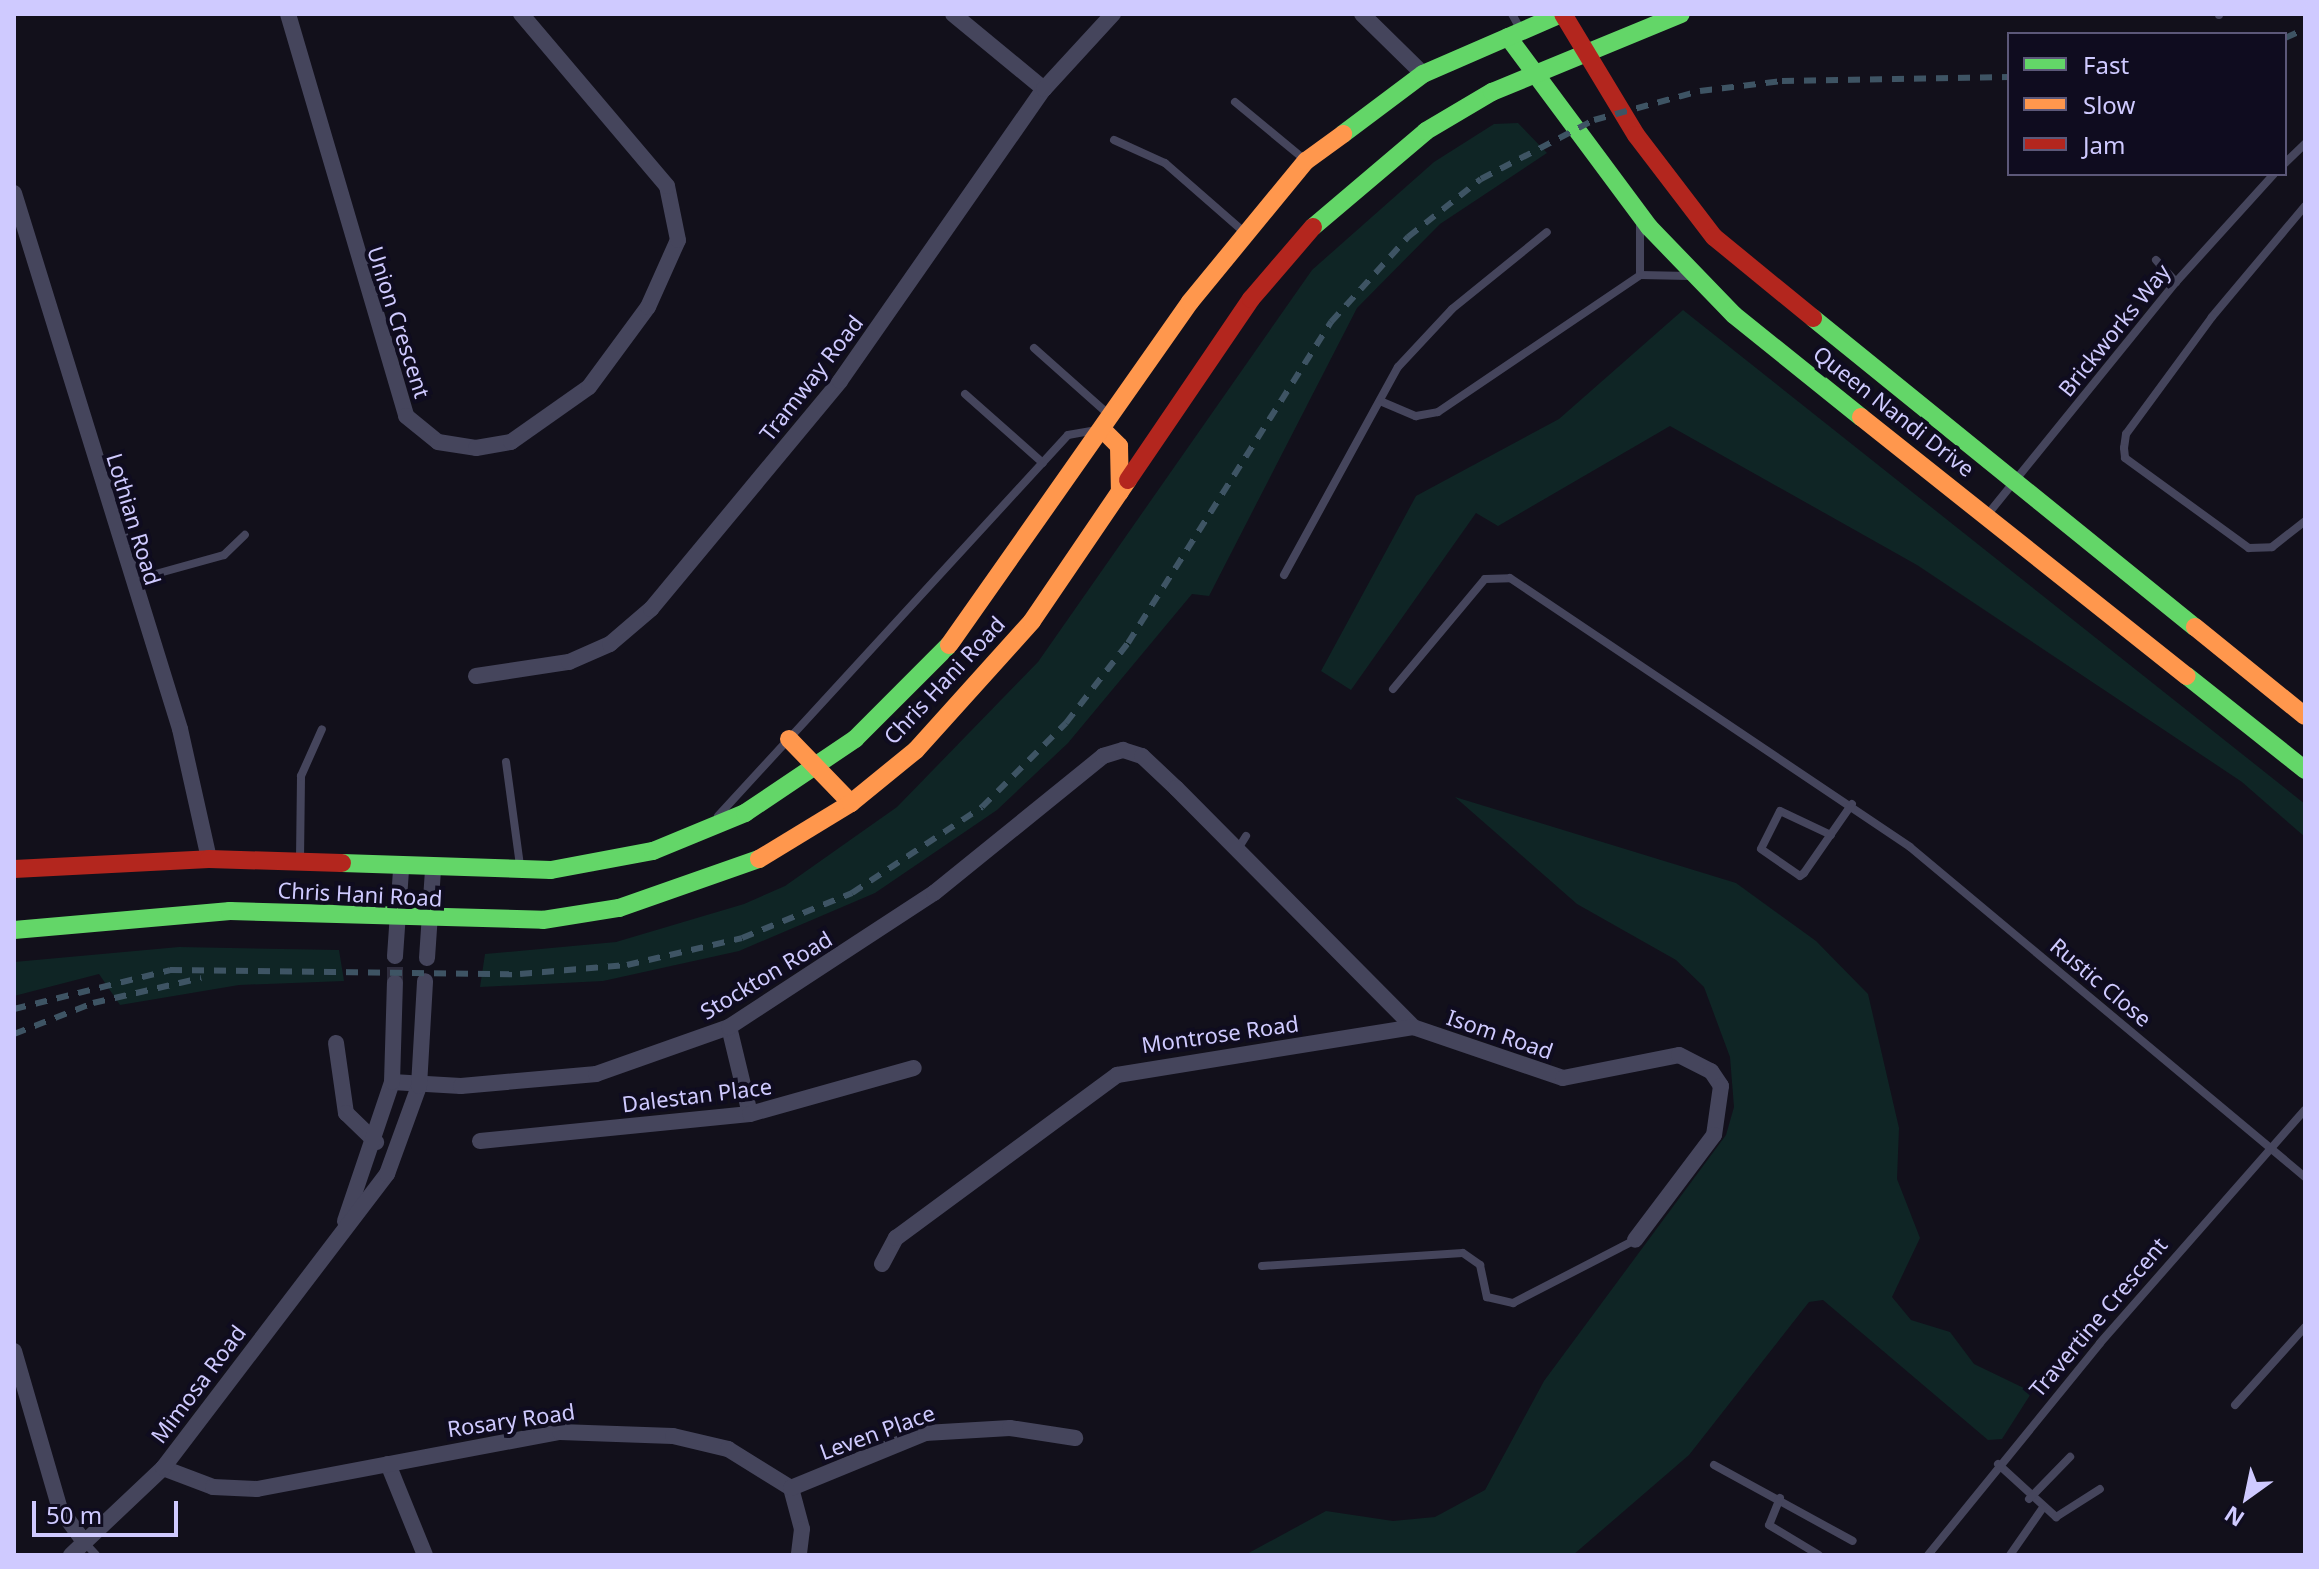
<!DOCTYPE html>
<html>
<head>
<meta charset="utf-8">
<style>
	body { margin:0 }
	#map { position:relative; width:2319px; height:1569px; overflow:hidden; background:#12101b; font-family:"Noto Sans",sans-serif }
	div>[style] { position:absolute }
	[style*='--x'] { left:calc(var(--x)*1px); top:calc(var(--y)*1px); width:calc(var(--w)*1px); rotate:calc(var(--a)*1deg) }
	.green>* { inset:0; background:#0f2525 }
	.street-tunnel>* { height:16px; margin-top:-8px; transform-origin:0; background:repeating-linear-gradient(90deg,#2e2c3d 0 16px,transparent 0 24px) }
	.lane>* { height:8px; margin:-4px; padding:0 4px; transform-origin:4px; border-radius:4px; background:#45455c }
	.street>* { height:16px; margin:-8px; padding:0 8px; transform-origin:8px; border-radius:8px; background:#45455c }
	.fast>* { height:18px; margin:-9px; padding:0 9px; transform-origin:9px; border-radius:9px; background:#63d668 }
	.slow>* { height:18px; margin:-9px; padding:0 9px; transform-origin:9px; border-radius:9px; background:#ff974d }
	.jam>* { height:18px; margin:-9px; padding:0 9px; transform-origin:9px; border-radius:9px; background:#b3261e }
	.rail>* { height:6px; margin-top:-3px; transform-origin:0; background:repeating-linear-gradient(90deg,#3e5464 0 12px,transparent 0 22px) }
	span { translate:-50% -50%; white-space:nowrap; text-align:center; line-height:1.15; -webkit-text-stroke:8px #0f0c1f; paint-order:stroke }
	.street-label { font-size:22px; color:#cfcaff }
	.frame { position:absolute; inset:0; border:16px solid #cfcaff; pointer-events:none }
	.legend { position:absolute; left:2007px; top:32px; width:280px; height:144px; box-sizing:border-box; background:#0f0c1f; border:2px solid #5c5879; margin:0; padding:10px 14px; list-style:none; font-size:24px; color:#cfcaff }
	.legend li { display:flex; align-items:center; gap:16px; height:40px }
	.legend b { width:40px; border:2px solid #5c5879 }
	.north { position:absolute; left:2207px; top:1457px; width:80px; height:80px; -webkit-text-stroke:6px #0f0c1f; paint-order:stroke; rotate:213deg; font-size:22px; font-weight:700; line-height:32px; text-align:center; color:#cfcaff }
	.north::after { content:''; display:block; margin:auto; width:28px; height:36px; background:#cfcaff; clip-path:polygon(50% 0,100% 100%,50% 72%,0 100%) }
	.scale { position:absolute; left:32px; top:1501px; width:146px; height:36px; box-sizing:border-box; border:4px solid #cfcaff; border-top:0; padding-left:10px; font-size:24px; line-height:28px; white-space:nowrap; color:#cfcaff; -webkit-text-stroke:6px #0f0c1f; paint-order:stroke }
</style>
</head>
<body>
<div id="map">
	<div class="green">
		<i style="clip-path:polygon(1518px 123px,1547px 153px,1440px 224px,1357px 308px,1209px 596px,1192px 594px,1068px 743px,997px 810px,875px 893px,739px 951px,603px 981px,480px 987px,485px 954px,616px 942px,744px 904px,785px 886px,897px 807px,1038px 662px,1312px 270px,1434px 162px,1494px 124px)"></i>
		<i style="clip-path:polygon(1683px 310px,2305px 804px,2305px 837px,2242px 782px,1917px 565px,1670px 426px,1498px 526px,1476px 513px,1351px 690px,1321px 671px,1416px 496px,1559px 419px)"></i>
		<i style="clip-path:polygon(1455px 797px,1736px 883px,1816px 941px,1868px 994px,1899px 1128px,1897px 1179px,1920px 1238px,1892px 1297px,1911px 1320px,1950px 1332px,1974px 1364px,2032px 1392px,2002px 1439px,1988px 1440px,1823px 1300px,1809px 1302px,1689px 1455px,1573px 1555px,1245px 1555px,1326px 1511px,1393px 1521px,1435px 1517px,1485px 1490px,1544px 1381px,1726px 1135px,1734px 1107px,1730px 1057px,1704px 987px,1676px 960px,1577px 904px)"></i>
		<i style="clip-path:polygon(179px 947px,339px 950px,344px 981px,239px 985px,120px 1005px,99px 974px,14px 996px,14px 962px)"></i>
	</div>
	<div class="street-tunnel">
		<i style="--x:395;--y:983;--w:27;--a:-90"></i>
	</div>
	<div class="lane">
		<i style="--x:1512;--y:14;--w:18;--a:61"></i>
		<i style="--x:2219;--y:14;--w:1;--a:90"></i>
		<i style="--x:1235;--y:102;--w:91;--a:39.6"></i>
		<i style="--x:1114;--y:140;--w:56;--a:24.3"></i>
		<i style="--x:1165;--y:163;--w:103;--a:41.1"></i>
		<i style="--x:2285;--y:163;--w:28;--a:-44"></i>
		<i style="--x:2305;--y:206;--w:145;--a:130"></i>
		<i style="--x:2212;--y:317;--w:145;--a:126.3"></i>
		<i style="--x:2126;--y:434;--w:14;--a:98"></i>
		<i style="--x:2124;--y:448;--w:10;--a:84"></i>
		<i style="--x:2125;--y:458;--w:153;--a:36"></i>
		<i style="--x:2249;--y:548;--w:23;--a:-2"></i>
		<i style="--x:2272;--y:547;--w:42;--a:-38.2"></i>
		<i style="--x:1640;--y:224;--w:51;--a:90"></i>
		<i style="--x:2156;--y:260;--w:30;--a:48"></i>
		<i style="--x:1034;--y:348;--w:99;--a:41.7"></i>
		<i style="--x:965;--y:394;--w:104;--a:41.5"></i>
		<i style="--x:1380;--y:401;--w:39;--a:23"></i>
		<i style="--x:1416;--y:416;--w:22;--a:-10"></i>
		<i style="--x:1438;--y:412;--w:244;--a:-34.1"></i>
		<i style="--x:1640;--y:275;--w:49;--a:1.2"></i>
		<i style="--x:1988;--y:514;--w:299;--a:-51"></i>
		<i style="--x:2176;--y:282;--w:146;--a:-47.8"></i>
		<i style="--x:1284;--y:575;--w:237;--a:-61.3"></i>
		<i style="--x:1398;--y:367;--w:79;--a:-47"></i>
		<i style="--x:1452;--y:309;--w:122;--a:-39"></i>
		<i style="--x:134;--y:580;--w:93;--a:-15.5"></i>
		<i style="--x:224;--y:555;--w:29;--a:-44"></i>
		<i style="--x:1393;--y:689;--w:143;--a:-50.1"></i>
		<i style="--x:1485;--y:579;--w:25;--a:-2"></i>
		<i style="--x:1510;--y:578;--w:482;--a:33.9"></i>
		<i style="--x:1910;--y:847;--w:515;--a:39.88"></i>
		<i style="--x:506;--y:762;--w:105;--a:82.3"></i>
		<i style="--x:718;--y:816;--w:517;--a:-47.43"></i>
		<i style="--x:1068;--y:435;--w:28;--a:-10"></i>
		<i style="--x:1831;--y:835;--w:56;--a:-154.8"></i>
		<i style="--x:1780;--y:811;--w:42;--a:116.6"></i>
		<i style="--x:1761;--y:849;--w:47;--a:34.7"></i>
		<i style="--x:1800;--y:876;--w:5;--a:-37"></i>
		<i style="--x:1804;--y:873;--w:84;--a:-55.2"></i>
		<i style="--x:1236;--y:852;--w:19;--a:-58"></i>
		<i style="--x:300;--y:859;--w:83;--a:-89.3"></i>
		<i style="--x:301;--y:776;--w:51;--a:-65.9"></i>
		<i style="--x:1262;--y:1266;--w:201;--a:-3.7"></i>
		<i style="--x:1463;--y:1253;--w:21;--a:35"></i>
		<i style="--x:1480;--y:1265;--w:33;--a:78"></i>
		<i style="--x:1487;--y:1297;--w:27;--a:13"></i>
		<i style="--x:1513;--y:1303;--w:137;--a:-27.3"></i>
		<i style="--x:2235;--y:1405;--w:105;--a:-48.1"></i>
		<i style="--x:1998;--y:1464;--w:79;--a:42.4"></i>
		<i style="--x:2056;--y:1517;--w:52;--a:-32.5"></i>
		<i style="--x:1714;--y:1465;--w:158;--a:28.7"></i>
		<i style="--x:1780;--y:1498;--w:29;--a:112"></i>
		<i style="--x:1769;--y:1525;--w:58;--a:31"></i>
		<i style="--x:2029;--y:1499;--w:59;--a:-45.7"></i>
		<i style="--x:85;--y:1543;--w:16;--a:47"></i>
		<i style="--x:1928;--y:1555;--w:273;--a:-50.9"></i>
		<i style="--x:2100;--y:1343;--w:310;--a:-48.7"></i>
		<i style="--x:2010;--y:1555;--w:56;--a:-55.2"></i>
	</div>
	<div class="street">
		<i style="--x:288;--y:14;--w:419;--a:73.6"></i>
		<i style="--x:406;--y:416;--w:41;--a:39.1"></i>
		<i style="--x:438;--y:442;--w:38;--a:9"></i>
		<i style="--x:476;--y:448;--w:36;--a:-10"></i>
		<i style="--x:511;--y:442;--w:95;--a:-35.2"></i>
		<i style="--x:589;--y:387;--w:99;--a:-53.6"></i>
		<i style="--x:648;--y:307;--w:73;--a:-65.9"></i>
		<i style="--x:678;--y:240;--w:55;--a:-101.5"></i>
		<i style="--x:667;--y:186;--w:226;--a:-130.3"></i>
		<i style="--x:953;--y:14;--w:118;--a:39.5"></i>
		<i style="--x:1362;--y:14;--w:86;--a:44.5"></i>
		<i style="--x:14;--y:193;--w:561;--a:72.79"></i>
		<i style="--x:180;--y:729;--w:133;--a:77.4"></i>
		<i style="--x:476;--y:676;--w:94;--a:-8.6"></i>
		<i style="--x:569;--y:662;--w:45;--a:-23.7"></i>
		<i style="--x:610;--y:644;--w:54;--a:-40.5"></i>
		<i style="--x:651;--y:609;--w:296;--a:-50.3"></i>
		<i style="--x:840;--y:381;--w:356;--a:-55.1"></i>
		<i style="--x:1044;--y:89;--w:102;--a:-47.4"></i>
		<i style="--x:395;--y:956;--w:86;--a:-86"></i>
		<i style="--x:427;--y:958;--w:88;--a:-86.1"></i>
		<i style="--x:729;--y:1027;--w:89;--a:76.4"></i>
		<i style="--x:336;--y:1043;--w:71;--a:81.9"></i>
		<i style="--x:346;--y:1113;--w:42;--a:44"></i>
		<i style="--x:392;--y:1082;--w:69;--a:3.3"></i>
		<i style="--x:461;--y:1086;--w:136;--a:-5.1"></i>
		<i style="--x:596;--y:1074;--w:141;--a:-19.5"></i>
		<i style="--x:729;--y:1027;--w:245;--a:-33.2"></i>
		<i style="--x:934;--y:893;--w:218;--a:-39"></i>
		<i style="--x:1103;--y:756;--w:21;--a:-17"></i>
		<i style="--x:1123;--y:750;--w:20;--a:18"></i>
		<i style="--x:1142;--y:756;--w:47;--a:43.3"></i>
		<i style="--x:1176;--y:788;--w:337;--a:45.2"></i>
		<i style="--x:1413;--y:1027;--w:158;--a:18.8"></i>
		<i style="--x:1563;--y:1078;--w:118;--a:-11.2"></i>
		<i style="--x:1679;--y:1055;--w:36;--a:27"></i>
		<i style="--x:1711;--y:1071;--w:18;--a:56"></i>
		<i style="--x:1721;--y:1086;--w:49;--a:98.1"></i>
		<i style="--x:1714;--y:1135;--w:131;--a:127"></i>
		<i style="--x:480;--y:1141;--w:271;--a:-5.7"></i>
		<i style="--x:750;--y:1114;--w:170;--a:-15.7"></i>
		<i style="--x:345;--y:1221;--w:147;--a:-71.3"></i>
		<i style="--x:392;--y:1082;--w:99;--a:-88.3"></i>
		<i style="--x:882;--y:1264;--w:30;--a:-62"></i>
		<i style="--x:896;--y:1238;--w:275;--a:-36.4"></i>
		<i style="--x:1117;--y:1075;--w:300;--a:-9.2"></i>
		<i style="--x:14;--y:1351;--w:165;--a:73.8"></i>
		<i style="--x:60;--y:1509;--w:42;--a:53.7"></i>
		<i style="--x:388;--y:1464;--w:98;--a:67.9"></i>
		<i style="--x:163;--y:1468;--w:53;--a:20.8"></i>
		<i style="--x:213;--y:1487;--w:44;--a:2.6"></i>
		<i style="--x:257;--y:1489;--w:308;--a:-10.7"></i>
		<i style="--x:560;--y:1432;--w:113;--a:2"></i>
		<i style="--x:673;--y:1436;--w:57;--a:13.3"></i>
		<i style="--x:728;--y:1449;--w:74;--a:31.8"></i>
		<i style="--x:791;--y:1488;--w:42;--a:75"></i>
		<i style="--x:802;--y:1529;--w:26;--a:97"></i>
		<i style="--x:791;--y:1488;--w:145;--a:-22.3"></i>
		<i style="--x:925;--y:1433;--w:85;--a:-3.4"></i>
		<i style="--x:1010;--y:1428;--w:66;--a:8.7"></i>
		<i style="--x:71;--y:1555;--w:127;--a:-43.4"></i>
		<i style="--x:163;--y:1468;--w:370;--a:-52.7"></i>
		<i style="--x:387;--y:1174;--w:94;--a:-70"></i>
		<i style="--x:419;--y:1086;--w:105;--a:-86.7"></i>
	</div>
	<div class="fast">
		<i style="--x:1508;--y:37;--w:237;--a:53.4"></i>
		<i style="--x:1649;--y:227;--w:122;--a:46"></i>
		<i style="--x:1734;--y:315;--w:163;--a:38.8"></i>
		<i style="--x:1343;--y:134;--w:100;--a:-36.9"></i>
		<i style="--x:1423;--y:74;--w:150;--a:-23.5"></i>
		<i style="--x:1313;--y:227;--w:148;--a:-40.3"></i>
		<i style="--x:1426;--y:131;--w:77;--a:-30.6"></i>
		<i style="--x:1492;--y:92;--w:204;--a:-22.4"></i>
		<i style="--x:1813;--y:318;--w:491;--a:39"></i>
		<i style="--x:2187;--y:676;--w:151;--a:38.5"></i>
		<i style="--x:342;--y:863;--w:209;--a:1.9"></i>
		<i style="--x:551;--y:870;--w:104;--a:-10.6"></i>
		<i style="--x:653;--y:851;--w:100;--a:-22.4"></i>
		<i style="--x:745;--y:813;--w:133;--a:-33.9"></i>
		<i style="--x:855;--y:739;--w:133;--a:-45"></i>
		<i style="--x:14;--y:930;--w:217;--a:-5"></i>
		<i style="--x:230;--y:911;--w:313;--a:1.6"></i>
		<i style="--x:543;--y:920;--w:77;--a:-9"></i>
		<i style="--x:619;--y:908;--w:148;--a:-19.3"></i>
	</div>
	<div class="slow">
		<i style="--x:1861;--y:417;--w:416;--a:38.5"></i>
		<i style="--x:1105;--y:432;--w:20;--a:45"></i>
		<i style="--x:1119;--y:446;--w:46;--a:88.8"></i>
		<i style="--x:2195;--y:627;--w:141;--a:39"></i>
		<i style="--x:949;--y:645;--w:419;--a:-54.9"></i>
		<i style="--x:1190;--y:302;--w:183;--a:-50.6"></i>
		<i style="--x:1306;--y:161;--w:46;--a:-36.1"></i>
		<i style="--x:789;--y:739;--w:89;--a:45.9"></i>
		<i style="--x:759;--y:859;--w:108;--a:-31.3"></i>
		<i style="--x:851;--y:803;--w:84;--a:-39.2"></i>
		<i style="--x:916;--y:750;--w:173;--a:-48"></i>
		<i style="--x:1032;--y:621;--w:171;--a:-55.8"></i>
	</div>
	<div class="jam">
		<i style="--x:1563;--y:14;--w:141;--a:58.9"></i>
		<i style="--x:1636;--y:135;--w:128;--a:52.6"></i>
		<i style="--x:1714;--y:237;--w:128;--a:39.3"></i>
		<i style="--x:1128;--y:480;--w:219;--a:-55.8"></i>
		<i style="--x:1251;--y:299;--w:95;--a:-49.3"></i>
		<i style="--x:14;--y:869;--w:195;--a:-2.9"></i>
		<i style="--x:209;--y:859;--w:133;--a:1.7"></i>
	</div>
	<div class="rail">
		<i style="--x:2285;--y:38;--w:22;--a:-24"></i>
		<i style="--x:14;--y:1009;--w:161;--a:-14"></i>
		<i style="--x:170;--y:970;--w:350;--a:0.7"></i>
		<i style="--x:520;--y:974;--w:107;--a:-4.8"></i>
		<i style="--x:627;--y:965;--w:118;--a:-13.2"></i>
		<i style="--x:742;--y:938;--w:119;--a:-22.2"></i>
		<i style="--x:852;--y:893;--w:156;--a:-33.5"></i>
		<i style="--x:982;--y:807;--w:119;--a:-45"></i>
		<i style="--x:1066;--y:723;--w:101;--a:-52.2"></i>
		<i style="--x:1128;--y:643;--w:380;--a:-57.7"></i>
		<i style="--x:1331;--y:322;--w:115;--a:-47.8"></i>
		<i style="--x:1408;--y:237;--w:93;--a:-38.5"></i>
		<i style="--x:1481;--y:179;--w:127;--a:-27.6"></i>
		<i style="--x:1594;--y:120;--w:110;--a:-15.3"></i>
		<i style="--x:1700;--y:91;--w:83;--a:-7"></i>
		<i style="--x:1782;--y:81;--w:227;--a:-1"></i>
		<i style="--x:14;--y:1034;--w:85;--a:-21.4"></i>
		<i style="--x:93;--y:1003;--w:111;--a:-13"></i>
	</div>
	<div class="street-label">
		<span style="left:399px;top:322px;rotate:72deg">Union Crescent</span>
		<span style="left:2114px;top:330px;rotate:-51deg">Brickworks Way</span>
		<span style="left:811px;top:378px;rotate:-52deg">Tramway Road</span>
		<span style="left:1894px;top:411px;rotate:38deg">Queen Nandi Drive</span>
		<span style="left:134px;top:519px;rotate:73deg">Lothian Road</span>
		<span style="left:944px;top:680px;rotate:-47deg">Chris Hani Road</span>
		<span style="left:360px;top:894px;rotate:3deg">Chris Hani Road</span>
		<span style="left:766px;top:975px;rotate:-31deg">Stockton Road</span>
		<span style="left:2101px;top:982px;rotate:40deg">Rustic Close</span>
		<span style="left:1220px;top:1034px;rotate:-8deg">Montrose Road</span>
		<span style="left:1500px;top:1034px;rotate:19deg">Isom Road</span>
		<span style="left:697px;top:1095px;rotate:-7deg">Dalestan Place</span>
		<span style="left:2098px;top:1317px;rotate:-50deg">Travertine Crescent</span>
		<span style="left:198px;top:1384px;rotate:-53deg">Mimosa Road</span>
		<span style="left:511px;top:1420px;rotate:-8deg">Rosary Road</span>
		<span style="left:877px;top:1432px;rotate:-20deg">Leven Place</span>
	</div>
	<div class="frame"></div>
	<ul class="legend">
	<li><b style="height:10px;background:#63d668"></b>Fast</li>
	<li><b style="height:10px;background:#ff974d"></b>Slow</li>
	<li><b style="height:10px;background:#b3261e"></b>Jam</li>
	</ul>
	<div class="north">N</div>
	<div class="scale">50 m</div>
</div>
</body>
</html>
